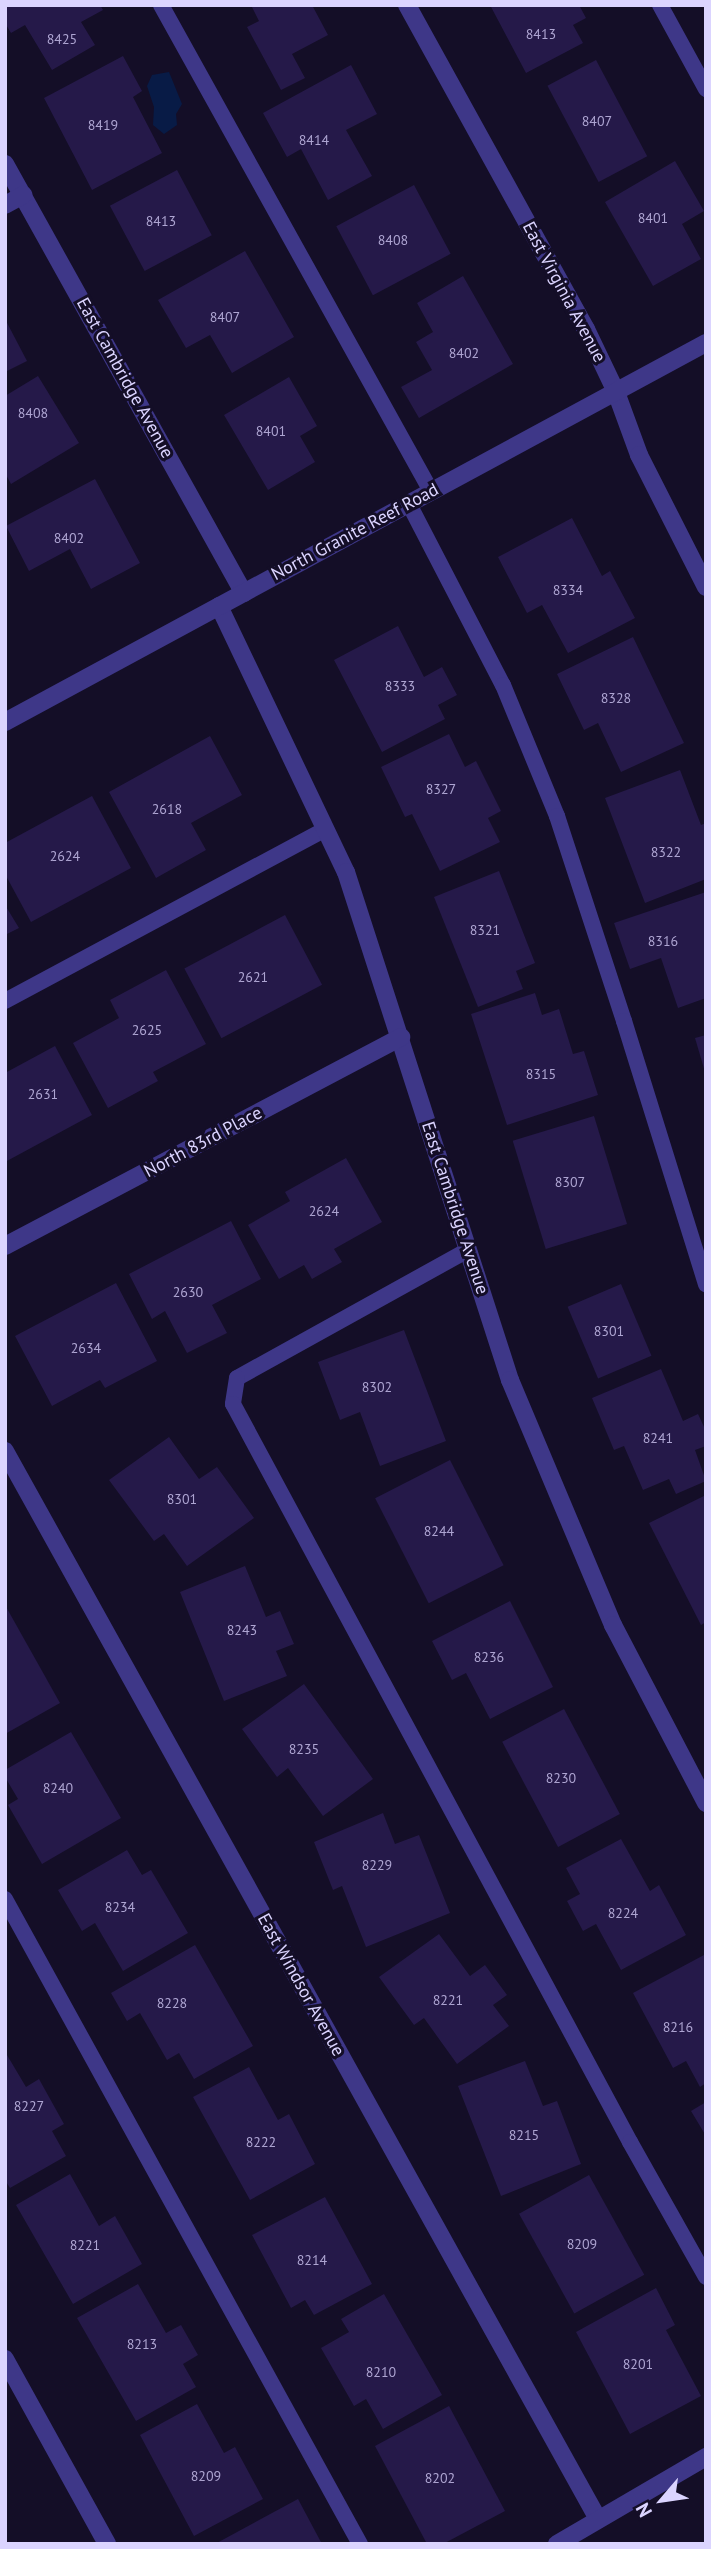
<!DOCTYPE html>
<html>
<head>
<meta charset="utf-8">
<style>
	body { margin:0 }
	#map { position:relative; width:711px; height:2549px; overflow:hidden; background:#140e27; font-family:"PT Sans",sans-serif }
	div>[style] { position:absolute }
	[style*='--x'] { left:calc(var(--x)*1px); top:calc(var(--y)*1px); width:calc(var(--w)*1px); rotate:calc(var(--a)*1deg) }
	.water>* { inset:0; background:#081b46 }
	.building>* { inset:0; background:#251949; transform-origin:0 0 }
	.service>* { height:16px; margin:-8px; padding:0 8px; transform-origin:8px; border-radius:8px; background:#3e3788 }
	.minor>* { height:18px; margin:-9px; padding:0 9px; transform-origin:9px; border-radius:9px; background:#3e3788 }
	.tertiary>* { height:18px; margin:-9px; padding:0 9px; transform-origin:9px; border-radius:9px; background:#3e3788 }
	span { translate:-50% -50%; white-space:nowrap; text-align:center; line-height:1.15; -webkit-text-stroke:6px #140e27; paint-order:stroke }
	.number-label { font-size:14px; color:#aea5d2 }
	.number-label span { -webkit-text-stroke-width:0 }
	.street-label { font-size:18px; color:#dbd4ff }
	.frame { position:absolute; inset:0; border:7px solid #dbd4ff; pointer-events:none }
	.north { position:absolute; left:627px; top:2465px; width:70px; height:70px; -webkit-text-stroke:5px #140e27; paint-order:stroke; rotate:241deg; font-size:19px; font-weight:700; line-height:28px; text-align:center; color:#dbd4ff }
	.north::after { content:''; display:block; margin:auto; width:24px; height:32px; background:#dbd4ff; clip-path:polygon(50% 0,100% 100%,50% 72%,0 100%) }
</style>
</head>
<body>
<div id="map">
	<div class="water">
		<i style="clip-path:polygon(169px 72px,182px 104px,176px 114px,177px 125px,164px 134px,153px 125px,154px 107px,147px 86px,152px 75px)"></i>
	</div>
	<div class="building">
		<i style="clip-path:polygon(5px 5px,100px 5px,103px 10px,81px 22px,95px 45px,52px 70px,25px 25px,11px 33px,5px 23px)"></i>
		<i style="clip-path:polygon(251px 5px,312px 5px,328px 35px,292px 54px,305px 78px,281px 90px,247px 27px,259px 21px)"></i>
		<i style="clip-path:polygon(490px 5px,579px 5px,586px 18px,573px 25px,583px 43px,526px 73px)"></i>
		<i style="clip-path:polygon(123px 56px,142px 91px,133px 97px,162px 153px,92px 190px,44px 98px)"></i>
		<i style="left:596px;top:60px;width:109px;height:55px;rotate:62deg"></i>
		<i style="clip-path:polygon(351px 65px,377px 114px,346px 130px,372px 176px,328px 200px,301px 149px,287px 157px,263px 113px)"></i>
		<i style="clip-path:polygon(675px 161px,704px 211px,682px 224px,701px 259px,653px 286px,605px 202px)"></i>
		<i style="left:177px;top:170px;width:74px;height:76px;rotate:62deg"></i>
		<i style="left:414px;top:185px;width:78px;height:88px;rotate:62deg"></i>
		<i style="clip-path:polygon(245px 251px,294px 337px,232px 373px,210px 335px,186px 348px,158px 300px)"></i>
		<i style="clip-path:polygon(463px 276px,513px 364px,419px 418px,401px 387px,432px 370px,416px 342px,433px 332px,417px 303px)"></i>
		<i style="clip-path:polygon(5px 319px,27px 361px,5px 372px)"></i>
		<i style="clip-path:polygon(38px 376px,79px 443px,11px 484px,5px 473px,5px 396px)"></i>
		<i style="clip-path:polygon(289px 377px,317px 426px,300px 436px,315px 462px,268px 490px,224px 415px)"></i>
		<i style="clip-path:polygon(95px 479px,140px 563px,91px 589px,70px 549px,29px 571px,6px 526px)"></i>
		<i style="clip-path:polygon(572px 518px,602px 576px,610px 571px,635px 618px,568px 653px,542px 605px,527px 613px,498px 557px)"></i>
		<i style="clip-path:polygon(398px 626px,424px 677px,442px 667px,457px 695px,438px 705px,445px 719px,382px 752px,334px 660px)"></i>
		<i style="clip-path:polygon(633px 637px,684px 743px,621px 772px,598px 723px,584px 730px,557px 674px)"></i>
		<i style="clip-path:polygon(449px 734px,465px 767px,476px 761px,501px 811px,488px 818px,500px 842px,440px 871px,412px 814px,405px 817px,381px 767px)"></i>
		<i style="clip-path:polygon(210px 736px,242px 795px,191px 823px,206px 850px,156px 878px,109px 792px)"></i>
		<i style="clip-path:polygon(680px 770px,701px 825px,706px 823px,706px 879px,645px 903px,605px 798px)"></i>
		<i style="clip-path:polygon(92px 796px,131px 868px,31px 922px,5px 874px,5px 843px)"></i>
		<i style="clip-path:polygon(499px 871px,535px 963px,516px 971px,523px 989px,478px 1007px,434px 897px)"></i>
		<i style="clip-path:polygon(706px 892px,706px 998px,678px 1008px,661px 958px,630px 969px,614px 923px)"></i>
		<i style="clip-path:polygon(5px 905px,19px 928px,5px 935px)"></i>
		<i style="left:285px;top:915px;width:79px;height:114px;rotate:62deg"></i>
		<i style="clip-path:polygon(166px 970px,206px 1044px,153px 1072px,158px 1081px,108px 1108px,73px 1043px,119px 1018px,110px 1000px)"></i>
		<i style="clip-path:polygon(535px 993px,542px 1015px,559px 1009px,573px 1054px,584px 1051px,598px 1095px,507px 1125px,471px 1014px)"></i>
		<i style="clip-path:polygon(706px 1035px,706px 1072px,705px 1072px,695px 1038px)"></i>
		<i style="clip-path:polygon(55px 1046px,92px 1115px,5px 1162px,5px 1073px)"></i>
		<i style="left:594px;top:1116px;width:113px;height:85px;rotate:73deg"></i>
		<i style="clip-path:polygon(346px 1158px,382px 1222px,334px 1249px,342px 1262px,312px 1279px,304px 1265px,279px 1279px,248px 1225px,290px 1201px,285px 1192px)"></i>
		<i style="clip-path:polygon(231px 1221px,261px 1279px,212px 1305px,227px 1333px,187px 1353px,165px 1311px,152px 1319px,129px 1274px)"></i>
		<i style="clip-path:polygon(116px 1283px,157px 1361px,105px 1388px,100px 1380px,52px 1406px,15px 1336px)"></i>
		<i style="left:621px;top:1284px;width:78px;height:58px;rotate:67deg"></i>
		<i style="clip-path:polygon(404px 1330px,446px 1441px,380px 1466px,360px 1412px,340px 1420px,318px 1362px)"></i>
		<i style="clip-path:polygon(661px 1369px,683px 1421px,698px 1414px,706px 1431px,706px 1446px,695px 1450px,706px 1481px,676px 1494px,669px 1479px,643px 1490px,624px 1446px,614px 1450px,592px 1398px)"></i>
		<i style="clip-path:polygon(169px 1437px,199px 1479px,217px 1467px,254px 1518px,187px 1566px,164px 1534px,154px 1541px,109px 1480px)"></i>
		<i style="left:450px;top:1460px;width:118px;height:84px;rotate:63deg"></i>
		<i style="clip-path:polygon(706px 1495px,706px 1622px,701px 1625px,649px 1523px)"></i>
		<i style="clip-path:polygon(245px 1566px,266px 1617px,280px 1611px,294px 1644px,276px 1651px,287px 1676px,224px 1701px,180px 1592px)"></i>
		<i style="clip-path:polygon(510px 1601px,553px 1687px,490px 1719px,466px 1673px,452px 1680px,432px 1641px)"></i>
		<i style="clip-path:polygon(5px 1605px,60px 1703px,5px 1734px)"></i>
		<i style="clip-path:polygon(304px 1684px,373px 1779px,323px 1816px,288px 1768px,277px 1777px,242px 1729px)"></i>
		<i style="left:564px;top:1709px;width:119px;height:70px;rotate:62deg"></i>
		<i style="clip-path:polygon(71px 1732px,121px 1818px,42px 1864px,8px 1805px,18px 1799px,5px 1777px,5px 1770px)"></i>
		<i style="clip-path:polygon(383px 1813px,395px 1844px,419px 1835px,450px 1913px,366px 1947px,342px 1886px,333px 1890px,314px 1842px)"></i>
		<i style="clip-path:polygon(621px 1839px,650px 1891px,659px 1885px,686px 1935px,621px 1970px,596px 1924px,583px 1931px,567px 1901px,580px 1894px,566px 1868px)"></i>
		<i style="clip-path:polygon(127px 1850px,142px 1875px,151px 1870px,188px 1933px,123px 1971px,95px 1923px,82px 1931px,58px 1890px)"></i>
		<i style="clip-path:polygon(439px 1934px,470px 1976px,485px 1965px,507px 1995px,493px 2005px,509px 2026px,457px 2064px,424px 2018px,414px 2025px,379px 1977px)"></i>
		<i style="clip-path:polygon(195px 1945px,253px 2046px,194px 2079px,179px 2053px,167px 2060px,140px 2013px,127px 2021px,111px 1993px)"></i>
		<i style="clip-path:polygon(704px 1955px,706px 2083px,700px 2087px,686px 2061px,673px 2068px,633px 1993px)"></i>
		<i style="clip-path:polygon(7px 2055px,26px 2087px,39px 2079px,64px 2124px,52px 2131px,66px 2156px,10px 2188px,5px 2180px)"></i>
		<i style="clip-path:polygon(525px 2061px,543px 2106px,557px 2101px,581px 2164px,501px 2196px,458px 2086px)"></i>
		<i style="clip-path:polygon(249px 2067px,278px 2120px,289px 2114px,315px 2164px,250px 2200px,193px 2097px)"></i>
		<i style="clip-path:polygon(706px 2102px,706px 2136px,691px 2111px)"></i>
		<i style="clip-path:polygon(70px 2174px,99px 2226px,115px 2216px,142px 2264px,73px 2304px,16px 2205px)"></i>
		<i style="left:589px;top:2175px;width:114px;height:80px;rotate:61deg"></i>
		<i style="clip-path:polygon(325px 2197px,372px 2284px,314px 2315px,305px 2300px,291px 2308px,252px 2235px)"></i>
		<i style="clip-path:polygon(138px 2284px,166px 2333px,181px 2325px,198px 2355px,183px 2364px,196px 2387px,136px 2421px,77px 2318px)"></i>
		<i style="clip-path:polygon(656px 2288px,675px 2325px,666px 2330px,701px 2396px,630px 2434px,576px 2332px)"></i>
		<i style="clip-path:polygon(384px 2294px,442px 2395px,383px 2429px,366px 2399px,354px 2406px,321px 2348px,349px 2332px,341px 2319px)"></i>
		<i style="clip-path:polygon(197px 2404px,224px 2453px,235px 2447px,263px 2499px,194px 2536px,140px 2435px)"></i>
		<i style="clip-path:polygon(449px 2406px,505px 2511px,443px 2544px,427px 2544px,375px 2446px)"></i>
		<i style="clip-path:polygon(298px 2499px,322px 2544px,215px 2544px)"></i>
	</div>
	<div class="service">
		<i style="--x:161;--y:5;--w:556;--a:60.95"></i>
		<i style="--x:660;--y:5;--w:96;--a:61.3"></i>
		<i style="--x:409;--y:504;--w:204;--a:62.6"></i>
		<i style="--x:503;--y:685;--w:142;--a:67.6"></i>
		<i style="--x:557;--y:816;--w:216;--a:71.9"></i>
		<i style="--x:624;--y:1021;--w:276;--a:72.7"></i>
		<i style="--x:5;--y:1001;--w:364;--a:-28.2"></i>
		<i style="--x:468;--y:1250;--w:264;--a:151"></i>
		<i style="--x:237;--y:1378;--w:26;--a:99"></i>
		<i style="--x:233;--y:1404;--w:838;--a:61.72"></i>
		<i style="--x:630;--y:2142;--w:155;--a:60.6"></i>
		<i style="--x:5;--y:1899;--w:736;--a:61.17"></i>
	</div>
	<div class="minor">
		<i style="--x:407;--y:5;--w:370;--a:61.1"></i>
		<i style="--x:586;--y:329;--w:70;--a:64.5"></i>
		<i style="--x:616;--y:392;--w:67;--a:69.9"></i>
		<i style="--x:639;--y:455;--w:148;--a:63.1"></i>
		<i style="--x:5;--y:164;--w:491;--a:60.9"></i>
		<i style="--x:5;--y:205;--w:21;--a:-29"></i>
		<i style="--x:219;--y:606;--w:295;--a:64.5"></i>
		<i style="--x:346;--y:872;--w:534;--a:72.11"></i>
		<i style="--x:510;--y:1380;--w:266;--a:67.2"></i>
		<i style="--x:613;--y:1625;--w:201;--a:62.4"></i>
		<i style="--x:5;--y:1246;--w:448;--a:-27.8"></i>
		<i style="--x:5;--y:1451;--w:1222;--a:60.96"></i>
		<i style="--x:5;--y:2359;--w:211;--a:61.1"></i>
		<i style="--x:557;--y:2544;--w:173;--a:-30.3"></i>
	</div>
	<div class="tertiary">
		<i style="--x:5;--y:722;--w:797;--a:-28.4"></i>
	</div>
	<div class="number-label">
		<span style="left:541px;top:34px">8413</span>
		<span style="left:62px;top:39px">8425</span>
		<span style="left:597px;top:121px">8407</span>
		<span style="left:103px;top:125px">8419</span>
		<span style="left:314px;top:140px">8414</span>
		<span style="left:653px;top:218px">8401</span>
		<span style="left:161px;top:221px">8413</span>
		<span style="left:393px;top:240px">8408</span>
		<span style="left:225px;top:317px">8407</span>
		<span style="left:464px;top:353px">8402</span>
		<span style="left:33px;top:413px">8408</span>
		<span style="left:271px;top:431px">8401</span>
		<span style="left:69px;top:538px">8402</span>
		<span style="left:568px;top:590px">8334</span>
		<span style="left:400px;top:686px">8333</span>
		<span style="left:616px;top:698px">8328</span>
		<span style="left:441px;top:789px">8327</span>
		<span style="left:167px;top:809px">2618</span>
		<span style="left:666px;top:852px">8322</span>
		<span style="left:65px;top:856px">2624</span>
		<span style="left:485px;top:930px">8321</span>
		<span style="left:663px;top:941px">8316</span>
		<span style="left:253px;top:977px">2621</span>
		<span style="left:147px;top:1030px">2625</span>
		<span style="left:541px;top:1074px">8315</span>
		<span style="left:43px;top:1094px">2631</span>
		<span style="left:570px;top:1182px">8307</span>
		<span style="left:324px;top:1211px">2624</span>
		<span style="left:188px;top:1292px">2630</span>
		<span style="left:609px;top:1331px">8301</span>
		<span style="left:86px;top:1348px">2634</span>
		<span style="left:377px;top:1387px">8302</span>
		<span style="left:658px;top:1438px">8241</span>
		<span style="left:182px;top:1499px">8301</span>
		<span style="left:439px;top:1531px">8244</span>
		<span style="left:242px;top:1630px">8243</span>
		<span style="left:489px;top:1657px">8236</span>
		<span style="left:304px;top:1749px">8235</span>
		<span style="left:561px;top:1778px">8230</span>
		<span style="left:58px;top:1788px">8240</span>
		<span style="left:377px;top:1865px">8229</span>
		<span style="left:120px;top:1907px">8234</span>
		<span style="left:623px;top:1913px">8224</span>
		<span style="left:448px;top:2000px">8221</span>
		<span style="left:172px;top:2003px">8228</span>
		<span style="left:678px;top:2027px">8216</span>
		<span style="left:29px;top:2106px">8227</span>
		<span style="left:524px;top:2135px">8215</span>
		<span style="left:261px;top:2142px">8222</span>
		<span style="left:582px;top:2244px">8209</span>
		<span style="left:85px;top:2245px">8221</span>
		<span style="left:312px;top:2260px">8214</span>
		<span style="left:142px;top:2344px">8213</span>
		<span style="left:638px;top:2364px">8201</span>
		<span style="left:381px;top:2372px">8210</span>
		<span style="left:206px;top:2476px">8209</span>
		<span style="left:440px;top:2478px">8202</span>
	</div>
	<div class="street-label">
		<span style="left:564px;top:292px;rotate:62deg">East Virginia Avenue</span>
		<span style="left:125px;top:378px;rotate:61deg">East Cambridge Avenue</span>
		<span style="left:355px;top:532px;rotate:-28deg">North Granite Reef Road</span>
		<span style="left:203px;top:1142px;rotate:-28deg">North 83rd Place</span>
		<span style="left:455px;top:1208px;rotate:72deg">East Cambridge Avenue</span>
		<span style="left:301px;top:1985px;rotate:61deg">East Windsor Avenue</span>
	</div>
	<div class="frame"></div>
	<div class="north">N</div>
</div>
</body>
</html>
